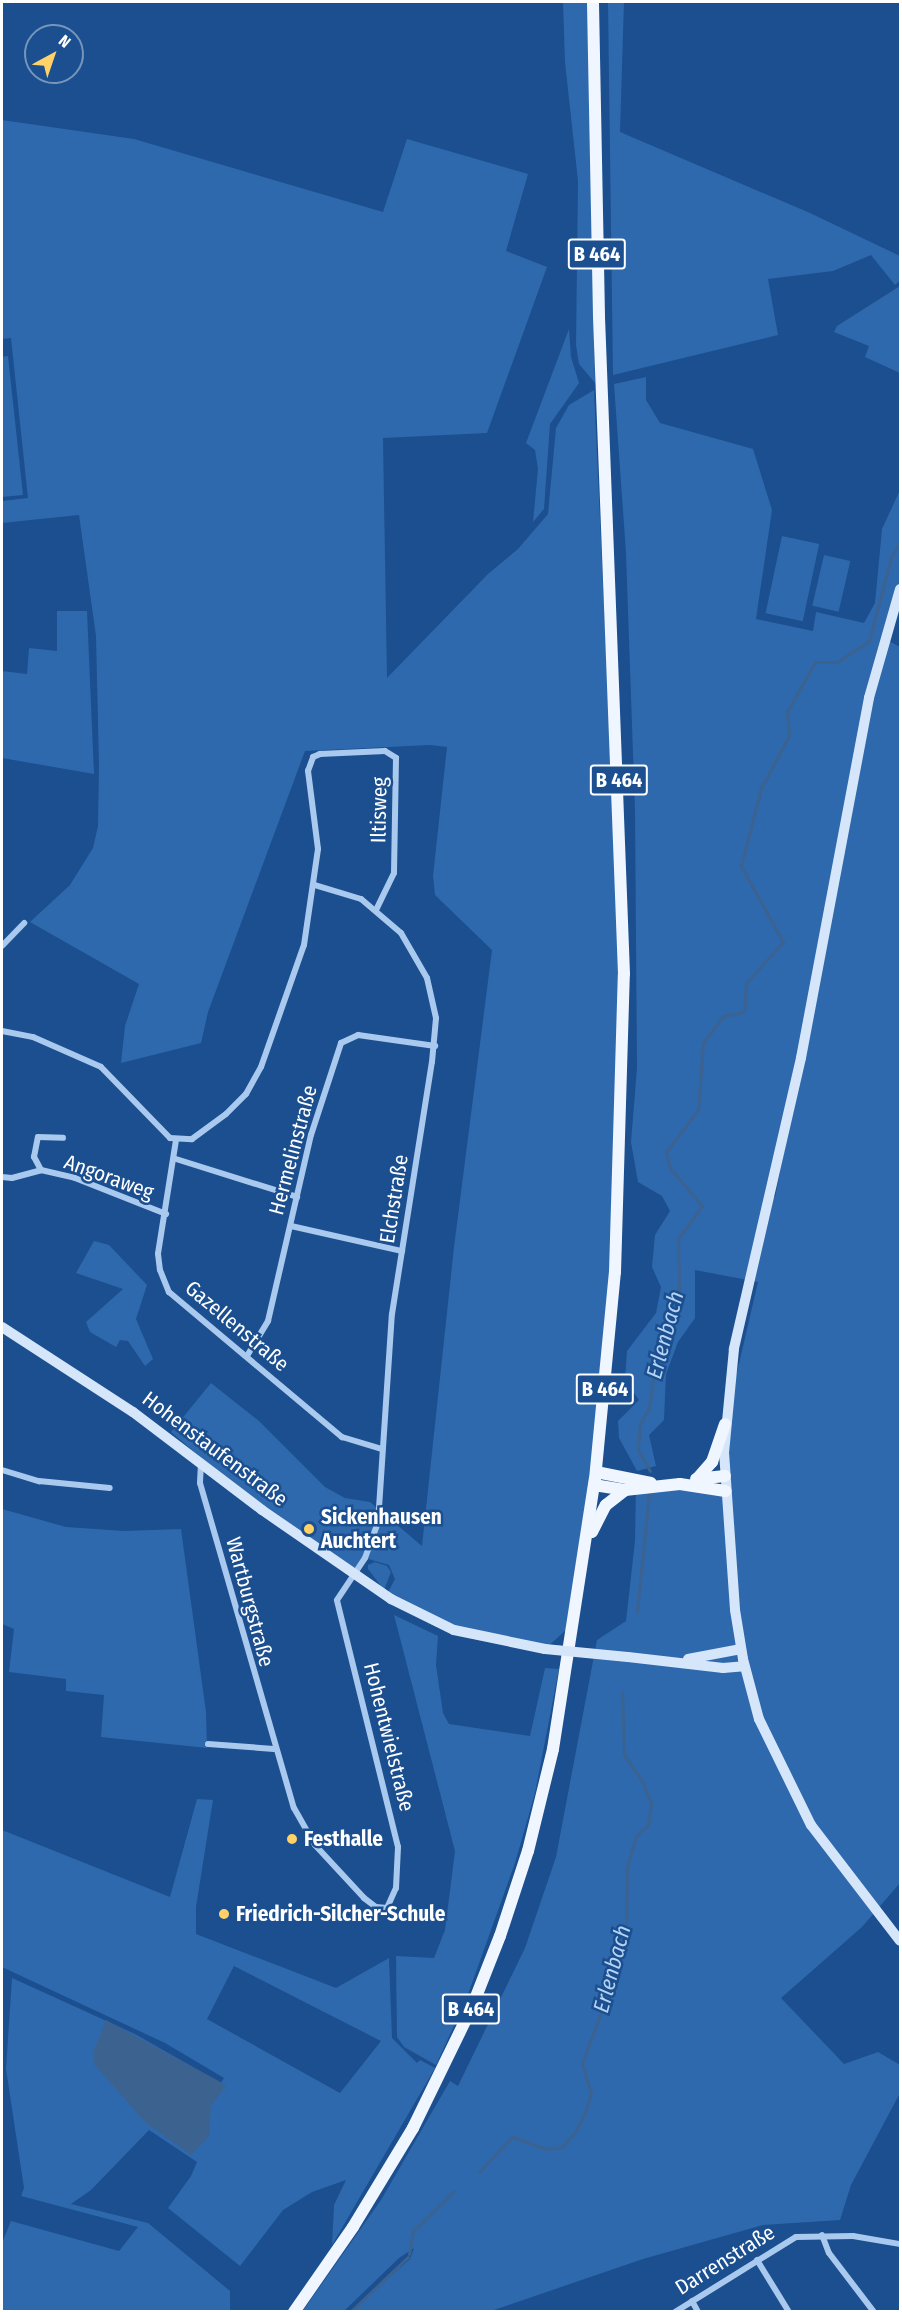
<!DOCTYPE html>
<html>
<head>
<meta charset="utf-8">
<style>
	body { margin:0 }
	#map { position:relative; width:902px; height:2313px; overflow:hidden; background:#1b4f8f; font-family:"Fira Sans Condensed",sans-serif }
	div>[style] { position:absolute }
	[style*='--x'] { left:calc(var(--x)*1px); top:calc(var(--y)*1px); width:calc(var(--w)*1px); rotate:calc(var(--a)*1deg) }
	.green>* { inset:0; background:#2e69ad; transform-origin:0 0 }
	.water>* { inset:0; background:#3c6290 }
	.stream>* { height:3px; margin:-1.5px; padding:0 1.5px; transform-origin:1.5px; border-radius:1.5px; background:#3c6290 }
	.street>* { height:6px; margin:-3px; padding:0 3px; transform-origin:3px; border-radius:3px; background:#a9c9ee }
	.secondary>* { height:10px; margin:-5px; padding:0 5px; transform-origin:5px; border-radius:5px; background:#d6e6fa }
	.primary>* { height:12px; margin:-6px; padding:0 6px; transform-origin:6px; border-radius:6px; background:#f0f6ff }
	.secondary-bridge>* { height:10px; margin:-5px; padding:0 5px; transform-origin:5px; border-radius:5px; background:#d6e6fa }
	.dots>* { width:16px; height:16px; translate:-50% -50%; box-sizing:border-box; border:3px solid #1b4f8f; border-radius:50% }
	span { translate:-50% -50%; white-space:nowrap; text-align:center; line-height:1.15; -webkit-text-stroke:5px #1b4f8f; paint-order:stroke }
	.shield-label span { padding:2px 4px; background:#1b4f8f; border:2px solid; border-radius:4px; -webkit-text-stroke-width:0 }
	.shield-label { font-size:20px; color:#fff; font-weight:700 }
	.street-label { font-size:21px; color:#fff }
	.poi-label { font-size:21px; color:#fff; font-weight:700 }
	.left { translate:0 -50%; text-align:left }
	.water-label { font-size:22px; color:#b5d3f5; font-style:italic }
	.frame { position:absolute; inset:0; border:3px solid #fff; pointer-events:none }
	.north { position:absolute; left:24px; top:24px; width:60px; height:60px; box-sizing:border-box; background:#1b4f8f; border:2px solid #7695bc; border-radius:50%; rotate:40deg; font-size:16px; font-weight:700; line-height:24px; text-align:center; color:#fff }
	.north::after { content:''; display:block; margin:auto; width:21px; height:27px; background:#ffd166; clip-path:polygon(50% 0,100% 100%,50% 72%,0 100%) }
</style>
</head>
<body>
<div id="map">
	<div class="green">
		<i style="clip-path:polygon(563px 2px,588px 2px,595px 383px,579px 364px,576px 345px,578px 181px,565px 62px)"></i>
		<i style="clip-path:polygon(608px 2px,624px 2px,620px 132px,810px 213px,900px 256px,900px 280px,895px 285px,871px 255px,833px 271px,768px 279px,778px 335px,613px 375px)"></i>
		<i style="clip-path:polygon(2px 120px,134px 139px,383px 212px,407px 139px,528px 174px,506px 251px,547px 267px,487px 433px,383px 438px,387px 678px,488px 574px,518px 549px,548px 514px,556px 428px,569px 405px,594px 390px,607px 672px,618px 746px,619px 1207px,575px 1622px,545px 1649px,484px 1638px,386px 1596px,395px 1579px,389px 1565px,365px 1558px,355px 1574px,262px 1510px,171px 1432px,211px 1383px,259px 1421px,325px 1487px,345px 1498px,370px 1502px,422px 1546px,454px 1247px,492px 950px,435px 895px,433px 876px,447px 747px,430px 745px,305px 751px,208px 1012px,201px 1043px,121px 1063px,125px 1026px,139px 984px,30px 922px,70px 885px,93px 848px,98px 826px,99px 766px,96px 636px,79px 515px,2px 523px,2px 501px,28px 498px,11px 338px,2px 339px)"></i>
		<i style="clip-path:polygon(900px 286px,900px 373px,865px 357px,869px 346px,834px 332px,837px 326px)"></i>
		<i style="clip-path:polygon(569px 329px,571px 357px,579px 383px,550px 424px,544px 509px,533px 522px,538px 469px,535px 450px,526px 443px)"></i>
		<i style="clip-path:polygon(8px 356px,23px 495px,2px 497px,2px 357px)"></i>
		<i style="clip-path:polygon(evenodd,646px 377px,646px 400px,660px 423px,753px 449px,772px 510px,756px 619px,813px 631px,816px 612px,864px 623px,875px 603px,882px 529px,900px 490px,900px 578px,887px 640px,900px 647px,900px 1883px,862px 1927px,781px 1998px,844px 2064px,878px 2052px,900px 2065px,900px 2093px,851px 2185px,840px 2220px,763px 2225px,643px 2259px,491px 2311px,351px 2311px,410px 2259px,414px 2248px,399px 2258px,344px 2311px,302px 2312px,381px 2200px,450px 2081px,458px 2086px,525px 1948px,556px 1857px,597px 1640px,626px 1621px,635px 1541px,636px 1483px,725px 1491px,725px 1424px,758px 1282px,695px 1270px,695px 1318px,678px 1342px,666px 1374px,664px 1420px,649px 1435px,656px 1466px,637px 1471px,619px 1438px,618px 1421px,639px 1400px,625px 1380px,627px 1351px,656px 1313px,661px 1287px,652px 1267px,655px 1235px,670px 1211px,662px 1196px,638px 1182px,631px 1142px,637px 1068px,635px 811px,626px 553px,614px 384px,646px 377px,810px 1024px,775px 1197px,767px 1196px,810px 1024px)"></i>
		<i style="left:782px;top:536px;width:38px;height:79px;rotate:12deg"></i>
		<i style="left:824px;top:555px;width:27px;height:52px;rotate:13deg"></i>
		<i style="clip-path:polygon(57px 611px,87px 611px,94px 774px,2px 758px,2px 671px,27px 674px,29px 648px,57px 651px)"></i>
		<i style="clip-path:polygon(94px 1241px,109px 1245px,147px 1285px,136px 1319px,153px 1359px,145px 1366px,128px 1341px,120px 1340px,116px 1347px,90px 1332px,86px 1322px,123px 1289px,76px 1273px)"></i>
		<i style="clip-path:polygon(2px 1509px,66px 1527px,124px 1531px,181px 1529px,206px 1712px,207px 1748px,101px 1737px,104px 1695px,66px 1691px,66px 1679px,9px 1672px,14px 1629px,2px 1624px)"></i>
		<i style="clip-path:polygon(375px 1562px,387px 1566px,391px 1572px,384px 1590px,368px 1569px,368px 1565px)"></i>
		<i style="clip-path:polygon(394px 1615px,438px 1636px,436px 1665px,443px 1713px,449px 1724px,530px 1736px,545px 1668px,559px 1669px,535px 1793px,515px 1863px,467px 1997px,436px 2065px,404px 2047px,397px 2037px,396px 1956px,434px 1958px,445px 1930px,455px 1851px)"></i>
		<i style="clip-path:polygon(evenodd,197px 1799px,213px 1800px,196px 1907px,196px 1934px,336px 1988px,389px 1958px,392px 2038px,417px 2063px,420px 2060px,435px 2068px,332px 2245px,334px 2205px,346px 2180px,312px 2192px,283px 2210px,240px 2266px,168px 2208px,191px 2176px,197px 2162px,149px 2130px,91px 2190px,71px 2204px,148px 2223px,230px 2291px,230px 2311px,2px 2311px,2px 2243px,11px 2221px,119px 2251px,138px 2227px,21px 2196px,24px 2188px,6px 2069px,12px 1978px,135px 2034px,221px 2083px,224px 2078px,165px 2043px,2px 1967px,2px 1830px,170px 1897px,197px 1799px,234px 1966px,381px 2041px,340px 2093px,207px 2019px,234px 1966px)"></i>
	</div>
	<div class="water">
		<i style="clip-path:polygon(106px 2020px,226px 2085px,211px 2106px,209px 2136px,191px 2155px,145px 2122px,94px 2064px,93px 2053px)"></i>
	</div>
	<div class="stream">
		<i style="--x:900;--y:524;--w:13;--a:90"></i>
		<i style="--x:650;--y:1471;--w:24;--a:-120"></i>
		<i style="--x:638;--y:1450;--w:26;--a:-86"></i>
		<i style="--x:640;--y:1424;--w:18;--a:-61"></i>
		<i style="--x:649;--y:1408;--w:51;--a:-82.2"></i>
		<i style="--x:656;--y:1357;--w:33;--a:-63"></i>
		<i style="--x:671;--y:1328;--w:34;--a:-76"></i>
		<i style="--x:679;--y:1295;--w:56;--a:-91"></i>
		<i style="--x:678;--y:1239;--w:41;--a:-54"></i>
		<i style="--x:702;--y:1206;--w:50;--a:-130.1"></i>
		<i style="--x:670;--y:1168;--w:16;--a:-104"></i>
		<i style="--x:666;--y:1152;--w:53;--a:-52.7"></i>
		<i style="--x:698;--y:1110;--w:67;--a:-85.7"></i>
		<i style="--x:703;--y:1043;--w:34;--a:-53"></i>
		<i style="--x:723;--y:1016;--w:21;--a:-11"></i>
		<i style="--x:744;--y:1012;--w:29;--a:-86"></i>
		<i style="--x:746;--y:983;--w:55;--a:-47.9"></i>
		<i style="--x:783;--y:942;--w:87;--a:-118.9"></i>
		<i style="--x:741;--y:866;--w:81;--a:-75.6"></i>
		<i style="--x:761;--y:788;--w:59;--a:-61.7"></i>
		<i style="--x:789;--y:736;--w:24;--a:-95"></i>
		<i style="--x:787;--y:712;--w:57;--a:-60.8"></i>
		<i style="--x:815;--y:662;--w:22;--a:0"></i>
		<i style="--x:837;--y:662;--w:38;--a:-33"></i>
		<i style="--x:869;--y:641;--w:87;--a:-75.3"></i>
		<i style="--x:891;--y:557;--w:17;--a:-57"></i>
		<i style="--x:637;--y:1611;--w:117;--a:-84.1"></i>
		<i style="--x:479;--y:2172;--w:48;--a:-46.7"></i>
		<i style="--x:512;--y:2137;--w:36;--a:19"></i>
		<i style="--x:546;--y:2149;--w:16;--a:-7"></i>
		<i style="--x:562;--y:2147;--w:20;--a:-49"></i>
		<i style="--x:575;--y:2132;--w:25;--a:-63"></i>
		<i style="--x:586;--y:2110;--w:18;--a:-74"></i>
		<i style="--x:591;--y:2093;--w:31;--a:-107"></i>
		<i style="--x:582;--y:2063;--w:71;--a:-69.3"></i>
		<i style="--x:607;--y:1997;--w:37;--a:-81"></i>
		<i style="--x:613;--y:1960;--w:28;--a:-63"></i>
		<i style="--x:626;--y:1935;--w:68;--a:-89.2"></i>
		<i style="--x:627;--y:1867;--w:32;--a:-74"></i>
		<i style="--x:636;--y:1836;--w:16;--a:-43"></i>
		<i style="--x:648;--y:1825;--w:22;--a:-82"></i>
		<i style="--x:651;--y:1803;--w:24;--a:-112"></i>
		<i style="--x:642;--y:1781;--w:32;--a:-124"></i>
		<i style="--x:624;--y:1754;--w:62;--a:-91.8"></i>
		<i style="--x:409;--y:2254;--w:23;--a:-80"></i>
		<i style="--x:413;--y:2231;--w:57;--a:-44.3"></i>
		<i style="--x:350;--y:2312;--w:80;--a:-43.5"></i>
	</div>
	<div class="street">
		<i style="--x:2;--y:946;--w:32;--a:-46"></i>
		<i style="--x:2;--y:1031;--w:32;--a:11"></i>
		<i style="--x:33;--y:1037;--w:74;--a:23.8"></i>
		<i style="--x:101;--y:1067;--w:99;--a:45.8"></i>
		<i style="--x:170;--y:1138;--w:22;--a:3"></i>
		<i style="--x:192;--y:1139;--w:42;--a:-36.3"></i>
		<i style="--x:226;--y:1114;--w:28;--a:-45"></i>
		<i style="--x:246;--y:1094;--w:31;--a:-61"></i>
		<i style="--x:261;--y:1067;--w:129;--a:-70.6"></i>
		<i style="--x:304;--y:945;--w:97;--a:-81.7"></i>
		<i style="--x:318;--y:849;--w:79;--a:-97.3"></i>
		<i style="--x:308;--y:771;--w:15;--a:-70"></i>
		<i style="--x:313;--y:757;--w:8;--a:-23"></i>
		<i style="--x:320;--y:754;--w:65;--a:-2.6"></i>
		<i style="--x:385;--y:751;--w:13;--a:32"></i>
		<i style="--x:396;--y:758;--w:115;--a:91"></i>
		<i style="--x:394;--y:873;--w:41;--a:115.9"></i>
		<i style="--x:176;--y:1140;--w:115;--a:99"></i>
		<i style="--x:158;--y:1254;--w:16;--a:83"></i>
		<i style="--x:160;--y:1270;--w:24;--a:68"></i>
		<i style="--x:169;--y:1292;--w:226;--a:40"></i>
		<i style="--x:342;--y:1437;--w:42;--a:16.7"></i>
		<i style="--x:176;--y:1159;--w:127;--a:17.4"></i>
		<i style="--x:41;--y:1170;--w:15;--a:-118"></i>
		<i style="--x:34;--y:1157;--w:20;--a:-79"></i>
		<i style="--x:38;--y:1137;--w:25;--a:2"></i>
		<i style="--x:2;--y:1177;--w:10;--a:6"></i>
		<i style="--x:12;--y:1178;--w:30;--a:-15"></i>
		<i style="--x:41;--y:1170;--w:35;--a:13"></i>
		<i style="--x:75;--y:1178;--w:98;--a:21.6"></i>
		<i style="--x:291;--y:1226;--w:114;--a:12.7"></i>
		<i style="--x:247;--y:1356;--w:41;--a:-59"></i>
		<i style="--x:268;--y:1321;--w:191;--a:-77"></i>
		<i style="--x:311;--y:1135;--w:97;--a:-71.9"></i>
		<i style="--x:341;--y:1043;--w:19;--a:-25"></i>
		<i style="--x:358;--y:1035;--w:78;--a:8.1"></i>
		<i style="--x:201;--y:1463;--w:20;--a:93"></i>
		<i style="--x:200;--y:1483;--w:338;--a:73.9"></i>
		<i style="--x:294;--y:1808;--w:43;--a:60.4"></i>
		<i style="--x:315;--y:1845;--w:72;--a:47.2"></i>
		<i style="--x:364;--y:1898;--w:15;--a:37"></i>
		<i style="--x:376;--y:1907;--w:11;--a:5"></i>
		<i style="--x:387;--y:1908;--w:22;--a:-66"></i>
		<i style="--x:396;--y:1888;--w:41;--a:-87.2"></i>
		<i style="--x:398;--y:1847;--w:254;--a:-103.9"></i>
		<i style="--x:337;--y:1600;--w:50;--a:-56.3"></i>
		<i style="--x:365;--y:1558;--w:37;--a:-70"></i>
		<i style="--x:378;--y:1523;--w:209;--a:-86.2"></i>
		<i style="--x:392;--y:1314;--w:255;--a:-81"></i>
		<i style="--x:432;--y:1062;--w:44;--a:-84.8"></i>
		<i style="--x:436;--y:1018;--w:41;--a:-102.7"></i>
		<i style="--x:427;--y:978;--w:52;--a:-120"></i>
		<i style="--x:401;--y:933;--w:52;--a:-139.6"></i>
		<i style="--x:361;--y:899;--w:48;--a:-163.1"></i>
		<i style="--x:2;--y:1470;--w:39;--a:17"></i>
		<i style="--x:39;--y:1481;--w:71;--a:5.6"></i>
		<i style="--x:208;--y:1744;--w:66;--a:4.3"></i>
		<i style="--x:822;--y:2235;--w:19;--a:69"></i>
		<i style="--x:829;--y:2253;--w:74;--a:52.7"></i>
		<i style="--x:757;--y:2260;--w:61;--a:58.4"></i>
		<i style="--x:692;--y:2301;--w:13;--a:61"></i>
		<i style="--x:675;--y:2312;--w:142;--a:-31.8"></i>
		<i style="--x:796;--y:2237;--w:57;--a:-1"></i>
		<i style="--x:853;--y:2236;--w:48;--a:9.7"></i>
	</div>
	<div class="secondary">
		<i style="--x:900;--y:589;--w:113;--a:105.9"></i>
		<i style="--x:869;--y:698;--w:366;--a:100.7"></i>
		<i style="--x:801;--y:1058;--w:299;--a:103"></i>
		<i style="--x:734;--y:1349;--w:103;--a:95.5"></i>
		<i style="--x:724;--y:1452;--w:158;--a:86"></i>
		<i style="--x:735;--y:1610;--w:50;--a:80.7"></i>
		<i style="--x:743;--y:1659;--w:62;--a:75.1"></i>
		<i style="--x:759;--y:1719;--w:118;--a:63.9"></i>
		<i style="--x:811;--y:1825;--w:146;--a:52.5"></i>
		<i style="--x:2;--y:1327;--w:156;--a:33"></i>
		<i style="--x:133;--y:1412;--w:162;--a:37.2"></i>
		<i style="--x:262;--y:1510;--w:157;--a:34.6"></i>
		<i style="--x:391;--y:1599;--w:70;--a:26.2"></i>
		<i style="--x:454;--y:1630;--w:93;--a:11.8"></i>
		<i style="--x:628;--y:1657;--w:96;--a:6.6"></i>
		<i style="--x:723;--y:1668;--w:21;--a:-5"></i>
		<i style="--x:688;--y:1659;--w:54;--a:-10.7"></i>
	</div>
	<div class="primary">
		<i style="--x:596;--y:1472;--w:56;--a:11.3"></i>
		<i style="--x:696;--y:1479;--w:29;--a:-6"></i>
		<i style="--x:697;--y:1479;--w:23;--a:-49"></i>
		<i style="--x:712;--y:1462;--w:40;--a:-71.1"></i>
		<i style="--x:594;--y:1485;--w:31;--a:9"></i>
		<i style="--x:625;--y:1490;--w:55;--a:-6.2"></i>
		<i style="--x:680;--y:1484;--w:46;--a:8.8"></i>
		<i style="--x:592;--y:1532;--w:30;--a:-63"></i>
		<i style="--x:606;--y:1505;--w:24;--a:-38"></i>
		<i style="--x:294;--y:2312;--w:103;--a:-55.2"></i>
		<i style="--x:353;--y:2227;--w:116;--a:-58.8"></i>
		<i style="--x:413;--y:2128;--w:135;--a:-64"></i>
		<i style="--x:472;--y:2007;--w:76;--a:-68.5"></i>
		<i style="--x:500;--y:1936;--w:89;--a:-71.8"></i>
		<i style="--x:528;--y:1851;--w:105;--a:-76.2"></i>
		<i style="--x:553;--y:1749;--w:273;--a:-81.2"></i>
		<i style="--x:595;--y:1479;--w:208;--a:-84.5"></i>
		<i style="--x:615;--y:1272;--w:298;--a:-88.3"></i>
		<i style="--x:624;--y:974;--w:658;--a:-92.18"></i>
		<i style="--x:599;--y:316;--w:314;--a:-91.1"></i>
	</div>
	<div class="secondary-bridge">
		<i style="--x:545;--y:1649;--w:83;--a:5.5"></i>
	</div>
	<div class="dots">
		<i style="left:309px;top:1529px;background:#ffd166"></i>
		<i style="left:292px;top:1839px;background:#ffd166"></i>
		<i style="left:224px;top:1914px;background:#ffd166"></i>
	</div>
	<div class="shield-label">
		<span style="left:597px;top:254px">B 464</span>
		<span style="left:619px;top:780px">B 464</span>
		<span style="left:605px;top:1389px">B 464</span>
		<span style="left:471px;top:2009px">B 464</span>
	</div>
	<div class="street-label">
		<span style="left:379px;top:810px;rotate:-89deg">Iltisweg</span>
		<span style="left:293px;top:1150px;rotate:-75deg">Hermelinstraße</span>
		<span style="left:109px;top:1177px;rotate:20deg">Angoraweg</span>
		<span style="left:394px;top:1199px;rotate:-81deg">Elchstraße</span>
		<span style="left:237px;top:1326px;rotate:40deg">Gazellenstraße</span>
		<span style="left:215px;top:1449px;rotate:37deg">Hohenstaufenstraße</span>
		<span style="left:250px;top:1602px;rotate:75deg">Wartburgstraße</span>
		<span style="left:389px;top:1737px;rotate:76deg">Hohentwielstraße</span>
		<span style="left:725px;top:2260px;rotate:-32deg">Darrenstraße</span>
	</div>
	<div class="poi-label">
		<span class="left" style="left:321px;top:1529px">Sickenhausen<br>Auchtert</span>
		<span class="left" style="left:304px;top:1839px">Festhalle</span>
		<span class="left" style="left:236px;top:1914px">Friedrich-Silcher-Schule</span>
	</div>
	<div class="water-label">
		<span style="left:665px;top:1335px;rotate:-75deg">Erlenbach</span>
		<span style="left:612px;top:1969px;rotate:-75deg">Erlenbach</span>
	</div>
	<div class="frame"></div>
	<div class="north">N</div>
</div>
</body>
</html>
